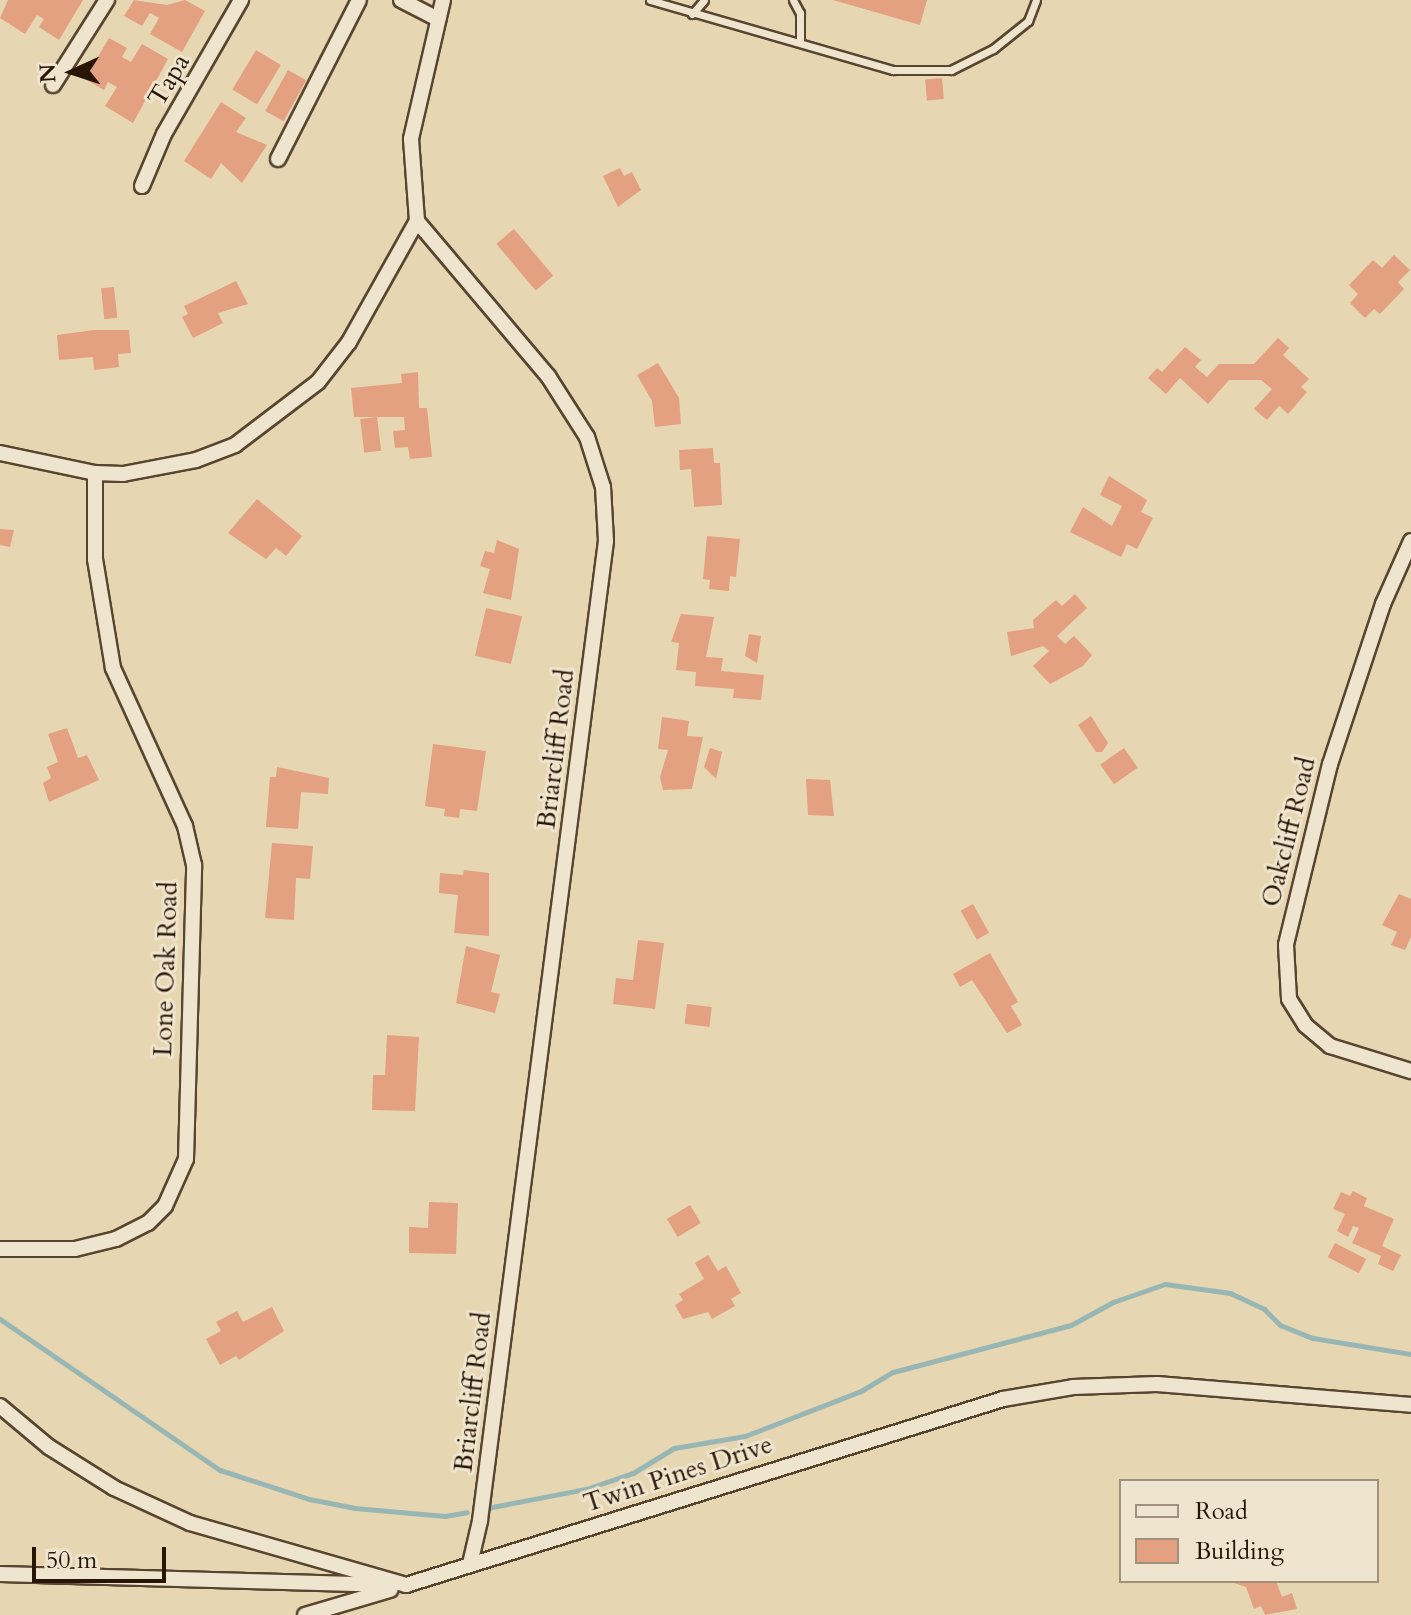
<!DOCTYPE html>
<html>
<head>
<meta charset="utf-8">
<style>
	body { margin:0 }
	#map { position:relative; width:1411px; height:1615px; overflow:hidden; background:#e7d6b2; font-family:Cardo,serif }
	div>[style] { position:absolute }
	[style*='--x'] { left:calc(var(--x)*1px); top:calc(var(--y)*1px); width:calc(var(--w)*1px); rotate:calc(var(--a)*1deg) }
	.stream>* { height:5px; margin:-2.5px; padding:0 2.5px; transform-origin:2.5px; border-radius:2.5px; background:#98b7b4 }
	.building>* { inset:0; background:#e3a182; transform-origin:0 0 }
	.roads { filter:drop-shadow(2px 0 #584530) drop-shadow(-2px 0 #584530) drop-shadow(0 2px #584530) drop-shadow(0 -2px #584530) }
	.service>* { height:7px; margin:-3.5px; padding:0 3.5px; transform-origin:3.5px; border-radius:3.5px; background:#efe4cd }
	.minor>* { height:14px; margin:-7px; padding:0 7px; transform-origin:7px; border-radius:7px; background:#efe4cd }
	span { translate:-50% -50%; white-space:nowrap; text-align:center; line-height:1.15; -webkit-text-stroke:6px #efe4cd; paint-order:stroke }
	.street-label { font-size:26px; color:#281505 }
	.legend { position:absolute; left:1119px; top:1479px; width:260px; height:104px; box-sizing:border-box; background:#efe4cd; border:2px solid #9f917d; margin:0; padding:10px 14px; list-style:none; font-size:24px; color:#281505 }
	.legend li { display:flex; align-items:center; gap:16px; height:40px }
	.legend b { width:40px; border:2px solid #9f917d }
	.north { position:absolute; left:32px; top:32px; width:80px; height:80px; -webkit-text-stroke:6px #efe4cd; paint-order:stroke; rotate:267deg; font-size:22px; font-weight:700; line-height:32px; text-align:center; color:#281505 }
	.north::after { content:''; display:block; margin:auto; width:28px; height:36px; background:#281505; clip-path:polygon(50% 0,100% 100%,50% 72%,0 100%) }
	.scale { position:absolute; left:32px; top:1547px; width:134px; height:36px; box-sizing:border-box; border:4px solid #281505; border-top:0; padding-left:10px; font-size:24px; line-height:28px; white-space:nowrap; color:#281505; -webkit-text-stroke:6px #efe4cd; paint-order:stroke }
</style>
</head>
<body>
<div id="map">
	<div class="stream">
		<i style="--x:0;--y:1319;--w:267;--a:34.5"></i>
		<i style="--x:220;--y:1470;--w:94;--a:18"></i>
		<i style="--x:309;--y:1499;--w:47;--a:11.1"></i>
		<i style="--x:355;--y:1508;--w:90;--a:5.1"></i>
		<i style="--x:445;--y:1516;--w:22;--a:-10"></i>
		<i style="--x:487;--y:1508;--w:101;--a:-10.9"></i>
		<i style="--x:586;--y:1489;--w:50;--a:-18.8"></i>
		<i style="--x:633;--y:1473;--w:48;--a:-31.4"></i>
		<i style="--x:674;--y:1448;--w:72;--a:-9.6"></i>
		<i style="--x:745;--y:1436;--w:124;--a:-21.2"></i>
		<i style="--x:861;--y:1391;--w:37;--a:-31"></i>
		<i style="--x:893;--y:1372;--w:184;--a:-14.8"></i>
		<i style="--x:1071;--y:1325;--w:48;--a:-28.7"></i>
		<i style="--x:1113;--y:1302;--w:55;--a:-19.1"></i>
		<i style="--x:1165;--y:1284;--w:66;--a:7.9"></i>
		<i style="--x:1230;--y:1293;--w:38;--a:25"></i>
		<i style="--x:1264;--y:1309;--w:23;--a:45"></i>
		<i style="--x:1280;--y:1325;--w:35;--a:22"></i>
		<i style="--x:1313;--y:1338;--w:99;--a:9.3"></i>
	</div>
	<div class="building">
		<i style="clip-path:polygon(8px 0,83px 0,59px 40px,39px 27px,44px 19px,37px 15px,25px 34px,0 18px)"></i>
		<i style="clip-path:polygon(134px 0,167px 5px,185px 0,205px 11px,182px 52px,150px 34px,159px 18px,150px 13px,142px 26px,124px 16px)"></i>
		<i style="clip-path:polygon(833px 0,927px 0,920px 25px)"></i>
		<i style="clip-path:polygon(109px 38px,127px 48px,122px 57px,131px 62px,142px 44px,168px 59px,133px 123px,105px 106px,117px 87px,108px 82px,104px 90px,85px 79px)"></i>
		<i style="left:256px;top:50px;width:29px;height:46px;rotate:31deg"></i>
		<i style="left:288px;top:70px;width:21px;height:47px;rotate:29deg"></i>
		<i style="left:942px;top:78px;width:21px;height:17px;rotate:85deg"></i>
		<i style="clip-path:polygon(221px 102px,246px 118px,236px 132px,267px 145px,242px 183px,221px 163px,211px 179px,184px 161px)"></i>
		<i style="clip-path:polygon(620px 168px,624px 176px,632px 172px,641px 190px,618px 207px,603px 176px)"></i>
		<i style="left:514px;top:229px;width:61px;height:23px;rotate:50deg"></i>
		<i style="clip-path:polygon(1394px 255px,1410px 270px,1398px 282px,1404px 289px,1380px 314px,1374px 309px,1365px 318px,1350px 303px,1358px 294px,1349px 285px,1373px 260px,1382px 268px)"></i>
		<i style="clip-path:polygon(236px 281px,248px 304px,218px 313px,223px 323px,193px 338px,182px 317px,188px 314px,184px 306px)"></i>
		<i style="left:114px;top:287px;width:31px;height:13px;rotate:84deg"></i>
		<i style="clip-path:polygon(94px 330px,129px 330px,131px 353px,118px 354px,119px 367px,94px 370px,93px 357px,59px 360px,57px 335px)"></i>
		<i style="clip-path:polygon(1278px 338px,1289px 348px,1283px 355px,1309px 379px,1301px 387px,1307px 392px,1288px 414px,1279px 406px,1267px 420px,1254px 409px,1272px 389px,1261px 380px,1229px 380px,1208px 404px,1180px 378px,1166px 394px,1148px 378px,1157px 368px,1162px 372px,1185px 347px,1201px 360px,1195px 367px,1207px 377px,1219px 364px,1254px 364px)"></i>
		<i style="clip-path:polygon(658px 363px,679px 398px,681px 424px,655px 427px,652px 401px,637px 375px)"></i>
		<i style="clip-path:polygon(418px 372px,419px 408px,427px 408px,432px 457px,410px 459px,408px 447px,395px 448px,393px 431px,405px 430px,404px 417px,354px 417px,351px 388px,402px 383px,401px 374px)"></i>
		<i style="left:377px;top:417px;width:34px;height:17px;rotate:83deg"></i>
		<i style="clip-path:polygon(713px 448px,714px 463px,720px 463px,722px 505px,694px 507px,691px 469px,680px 470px,679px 450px)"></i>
		<i style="clip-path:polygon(1109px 476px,1147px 500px,1141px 512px,1153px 518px,1137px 549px,1127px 544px,1121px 557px,1070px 532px,1083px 507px,1112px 526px,1122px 506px,1100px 495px)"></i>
		<i style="clip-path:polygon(257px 499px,302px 536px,286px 556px,276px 548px,266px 559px,228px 533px)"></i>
		<i style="clip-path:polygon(0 529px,14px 530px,10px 547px,0 545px)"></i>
		<i style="clip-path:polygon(707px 536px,740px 539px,736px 577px,730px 576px,729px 591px,709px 589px,710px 580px,703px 579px)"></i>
		<i style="clip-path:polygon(497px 540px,519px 549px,511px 600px,483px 593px,490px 569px,480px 566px,485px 551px,494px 553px)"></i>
		<i style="clip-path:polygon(1075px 594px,1087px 608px,1057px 636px,1065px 644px,1074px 636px,1092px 655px,1083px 666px,1050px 684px,1033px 666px,1049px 651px,1043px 646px,1011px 656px,1007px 632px,1034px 628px,1033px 620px,1056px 600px,1062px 606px)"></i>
		<i style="left:486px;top:608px;width:37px;height:49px;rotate:13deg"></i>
		<i style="clip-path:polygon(681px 614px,714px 617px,706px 657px,723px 658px,721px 671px,764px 675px,761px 700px,733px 698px,734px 689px,695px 686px,696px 672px,676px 670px,679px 643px,671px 642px)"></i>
		<i style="clip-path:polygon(749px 634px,761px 636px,757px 663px,745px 656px)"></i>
		<i style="clip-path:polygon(1091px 716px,1108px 743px,1102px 752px,1096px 752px,1078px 725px)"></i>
		<i style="clip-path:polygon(662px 717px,689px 721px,687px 736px,703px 737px,692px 789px,663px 790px,660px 777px,668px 750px,658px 749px)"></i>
		<i style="clip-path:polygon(67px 728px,78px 758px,87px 755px,99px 780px,49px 802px,43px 783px,51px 778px,47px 767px,58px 762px,48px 734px)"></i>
		<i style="clip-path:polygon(433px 744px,486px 751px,477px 811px,460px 809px,459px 818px,444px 816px,445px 809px,425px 806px)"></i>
		<i style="clip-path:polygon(710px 748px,722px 752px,716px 779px,704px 767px)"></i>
		<i style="left:1124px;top:748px;width:24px;height:29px;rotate:55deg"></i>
		<i style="clip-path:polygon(277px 767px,329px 778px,328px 794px,301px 792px,298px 829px,266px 827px,270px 777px,276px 777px)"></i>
		<i style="clip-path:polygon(806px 779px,830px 780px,834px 816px,808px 815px)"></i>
		<i style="clip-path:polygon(272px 843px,313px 846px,310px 879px,296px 878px,294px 920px,265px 918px)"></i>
		<i style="clip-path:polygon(464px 870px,489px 873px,489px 936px,454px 933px,458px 895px,439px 893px,440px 873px,463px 875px)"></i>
		<i style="clip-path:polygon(1399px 894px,1411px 899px,1411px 937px,1405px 950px,1391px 945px,1397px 932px,1382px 925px)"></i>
		<i style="left:973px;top:904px;width:33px;height:14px;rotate:61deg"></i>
		<i style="clip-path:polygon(638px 940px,664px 943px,655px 1009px,613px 1004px,616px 978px,633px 980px)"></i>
		<i style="clip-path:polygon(466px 946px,500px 955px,491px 992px,500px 994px,495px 1013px,456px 1003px)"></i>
		<i style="clip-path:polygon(990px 953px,1018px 1002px,1011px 1006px,1022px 1025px,1007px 1033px,972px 980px,960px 987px,953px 974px)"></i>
		<i style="left:687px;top:1004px;width:25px;height:20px;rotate:7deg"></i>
		<i style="clip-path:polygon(387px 1035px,419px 1037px,415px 1111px,372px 1110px,373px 1075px,385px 1075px)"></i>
		<i style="clip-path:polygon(1353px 1191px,1367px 1198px,1364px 1206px,1394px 1219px,1382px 1246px,1401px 1255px,1393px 1271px,1378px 1264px,1381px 1256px,1352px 1243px,1359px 1228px,1353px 1226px,1348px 1237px,1337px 1231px,1345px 1214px,1333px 1209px,1341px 1192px,1350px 1196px)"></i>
		<i style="clip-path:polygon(429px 1202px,458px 1203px,456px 1254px,409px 1253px,409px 1227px,428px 1228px)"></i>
		<i style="left:690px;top:1205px;width:21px;height:27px;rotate:59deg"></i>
		<i style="left:1335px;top:1243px;width:35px;height:16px;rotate:27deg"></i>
		<i style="clip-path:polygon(708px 1255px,718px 1271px,726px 1266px,741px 1293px,731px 1299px,735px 1306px,712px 1319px,708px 1312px,683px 1319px,675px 1305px,683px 1300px,679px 1294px,704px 1279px,695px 1263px)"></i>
		<i style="clip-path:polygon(272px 1307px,284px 1331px,239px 1360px,236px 1356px,220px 1365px,206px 1339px,221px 1331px,216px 1322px,237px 1311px,243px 1322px)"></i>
		<i style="clip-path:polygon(1228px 1581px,1276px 1581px,1282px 1597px,1292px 1593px,1297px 1609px,1265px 1615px,1261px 1606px,1254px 1609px,1246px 1587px)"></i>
	</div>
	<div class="roads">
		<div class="service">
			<i style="--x:650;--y:0;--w:253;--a:16.1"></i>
			<i style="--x:893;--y:70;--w:58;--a:0"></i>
			<i style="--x:951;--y:70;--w:47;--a:-26.6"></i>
			<i style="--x:993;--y:49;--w:45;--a:-38.7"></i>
			<i style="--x:1028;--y:21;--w:22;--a:-69"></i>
			<i style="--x:793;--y:0;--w:15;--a:62"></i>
			<i style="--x:800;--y:13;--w:29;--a:90"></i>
			<i style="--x:692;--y:14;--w:18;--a:-49"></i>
		</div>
		<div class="minor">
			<i style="--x:401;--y:0;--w:42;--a:27.2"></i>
			<i style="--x:443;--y:0;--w:143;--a:103"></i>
			<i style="--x:411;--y:139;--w:82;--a:85.8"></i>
			<i style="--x:417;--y:221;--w:203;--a:49.8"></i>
			<i style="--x:548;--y:376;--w:72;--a:57.4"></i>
			<i style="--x:587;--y:437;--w:52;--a:72.3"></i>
			<i style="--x:603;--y:487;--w:54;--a:86.8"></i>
			<i style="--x:606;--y:541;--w:988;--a:97.33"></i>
			<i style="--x:480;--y:1521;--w:44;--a:103.1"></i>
			<i style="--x:53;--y:85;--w:101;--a:-57.6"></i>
			<i style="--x:278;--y:159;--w:178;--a:-63"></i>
			<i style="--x:142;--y:186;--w:56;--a:-67.1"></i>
			<i style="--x:164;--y:134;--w:155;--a:-60.1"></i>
			<i style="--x:0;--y:453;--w:97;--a:11.9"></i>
			<i style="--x:95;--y:473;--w:28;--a:2"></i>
			<i style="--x:123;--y:474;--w:74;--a:-10.9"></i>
			<i style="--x:196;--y:460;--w:42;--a:-21"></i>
			<i style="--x:235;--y:445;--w:104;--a:-37.2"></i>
			<i style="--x:318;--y:382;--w:51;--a:-52.2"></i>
			<i style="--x:349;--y:342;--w:139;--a:-60.7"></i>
			<i style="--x:1411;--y:541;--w:69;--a:114"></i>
			<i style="--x:1383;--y:604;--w:169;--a:108.3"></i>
			<i style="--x:1330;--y:764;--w:186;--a:103.7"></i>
			<i style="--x:1286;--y:945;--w:54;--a:86.8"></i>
			<i style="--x:1289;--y:999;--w:31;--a:58"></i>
			<i style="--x:1305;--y:1025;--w:33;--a:40"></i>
			<i style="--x:1330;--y:1046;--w:85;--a:17.2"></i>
			<i style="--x:0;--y:1249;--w:75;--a:0"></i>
			<i style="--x:75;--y:1249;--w:42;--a:-13.7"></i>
			<i style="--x:116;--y:1239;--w:36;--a:-27"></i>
			<i style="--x:148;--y:1223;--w:24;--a:-45"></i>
			<i style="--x:165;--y:1206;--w:51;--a:-65.9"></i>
			<i style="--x:186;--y:1159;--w:294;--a:-88.4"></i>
			<i style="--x:194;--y:865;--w:40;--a:-103"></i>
			<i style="--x:185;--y:826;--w:174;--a:-114.5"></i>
			<i style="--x:113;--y:668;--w:110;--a:-99.4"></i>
			<i style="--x:95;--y:559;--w:86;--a:-90"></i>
			<i style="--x:0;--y:1406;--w:64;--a:39.9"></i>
			<i style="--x:49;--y:1447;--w:77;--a:32.2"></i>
			<i style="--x:114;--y:1488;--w:84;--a:24.7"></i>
			<i style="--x:190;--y:1523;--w:225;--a:16"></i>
			<i style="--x:406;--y:1585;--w:625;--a:-17.3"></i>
			<i style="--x:1003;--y:1399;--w:71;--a:-9.7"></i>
			<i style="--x:1073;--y:1387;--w:84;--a:-2"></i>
			<i style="--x:1157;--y:1384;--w:255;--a:4.7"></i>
			<i style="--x:0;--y:1574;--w:390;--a:1.6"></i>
			<i style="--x:305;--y:1615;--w:89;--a:-16.4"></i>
		</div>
	</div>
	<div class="street-label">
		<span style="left:169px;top:80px;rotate:-59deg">Tapa</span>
		<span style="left:556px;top:749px;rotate:-83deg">Briarcliff Road</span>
		<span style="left:1289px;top:832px;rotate:-76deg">Oakcliff Road</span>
		<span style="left:166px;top:969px;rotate:-88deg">Lone Oak Road</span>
		<span style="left:473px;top:1392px;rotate:-83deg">Briarcliff Road</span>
		<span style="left:678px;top:1474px;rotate:-18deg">Twin Pines Drive</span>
	</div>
	<ul class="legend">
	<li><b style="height:10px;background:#efe4cd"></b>Road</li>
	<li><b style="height:22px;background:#e3a182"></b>Building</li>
	</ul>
	<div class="north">N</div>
	<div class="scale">50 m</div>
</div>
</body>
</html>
